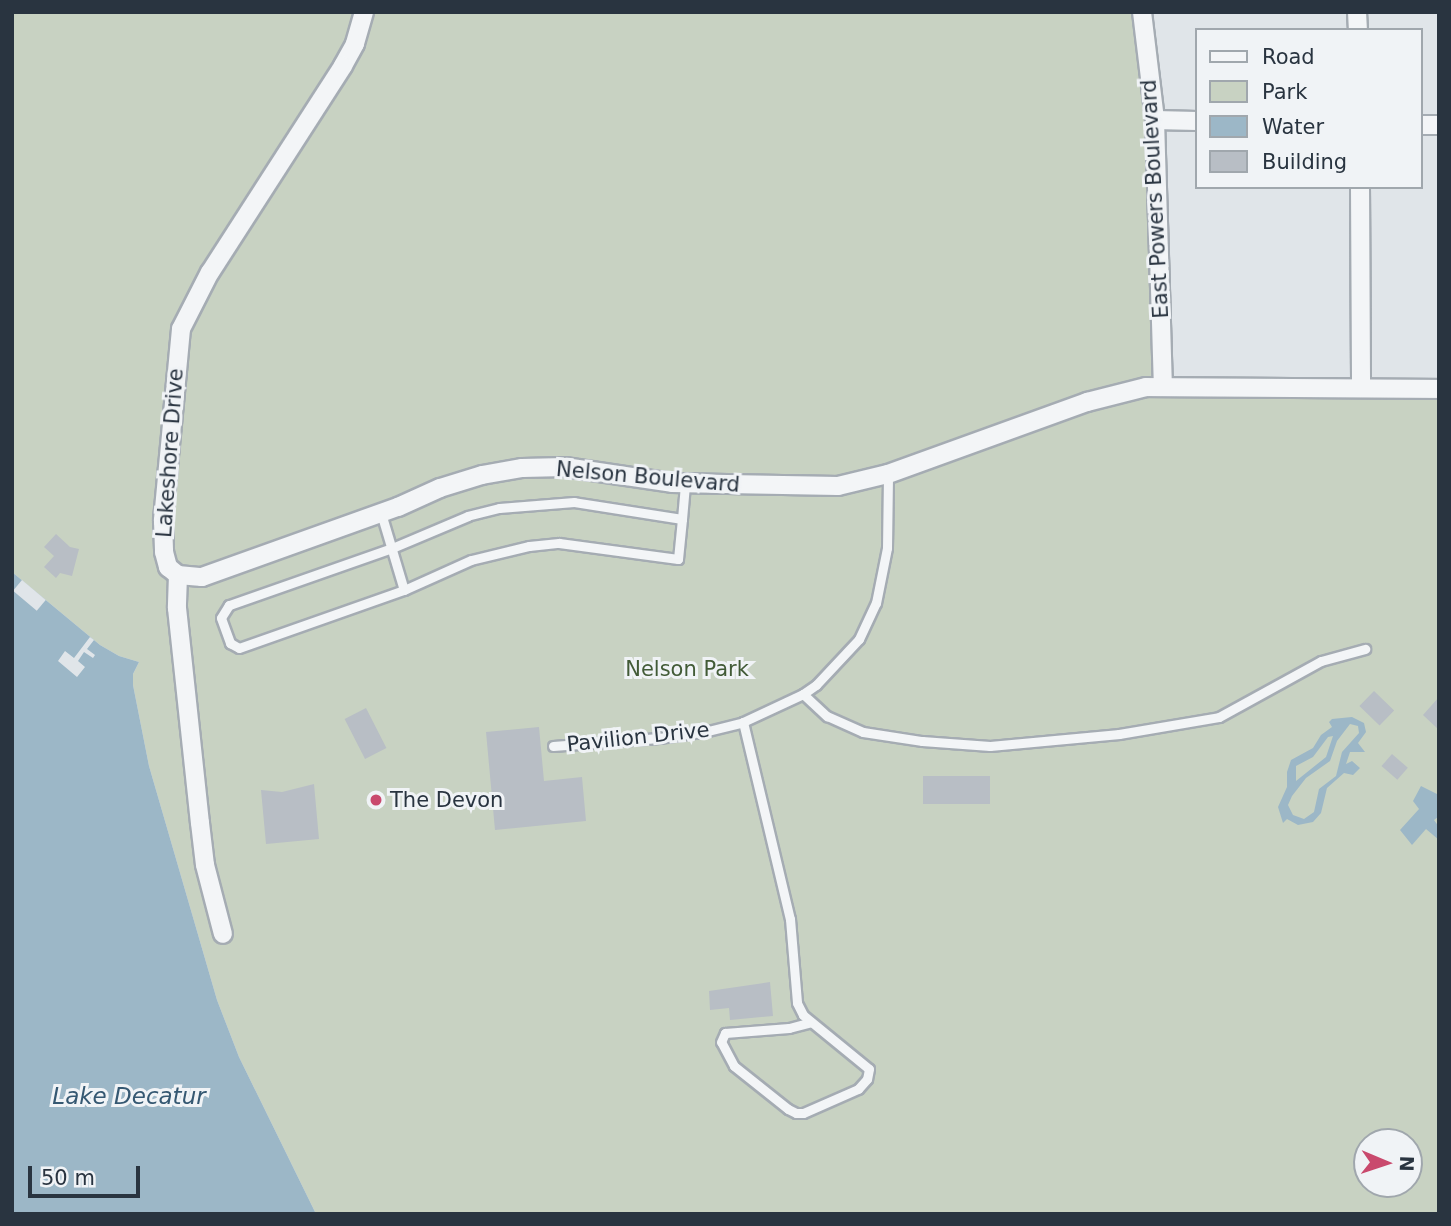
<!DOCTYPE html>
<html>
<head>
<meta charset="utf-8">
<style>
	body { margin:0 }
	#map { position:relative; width:1451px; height:1226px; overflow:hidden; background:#e0e5e9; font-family:"DejaVu Sans",sans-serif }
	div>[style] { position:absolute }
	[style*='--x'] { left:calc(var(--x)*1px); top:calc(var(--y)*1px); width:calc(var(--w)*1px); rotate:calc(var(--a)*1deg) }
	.green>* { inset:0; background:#c8d2c2 }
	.water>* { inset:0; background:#9cb7c7 }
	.pier>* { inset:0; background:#e0e5e9; transform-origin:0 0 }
	.building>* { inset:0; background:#b8bec5; transform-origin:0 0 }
	.roads { filter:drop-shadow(2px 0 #a5acb3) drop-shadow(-2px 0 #a5acb3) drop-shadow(0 2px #a5acb3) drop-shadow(0 -2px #a5acb3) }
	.lane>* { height:9px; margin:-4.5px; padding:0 4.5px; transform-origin:4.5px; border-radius:4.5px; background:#f3f5f7 }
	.street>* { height:18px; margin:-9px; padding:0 9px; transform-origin:9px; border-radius:9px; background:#f3f5f7 }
	.dots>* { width:19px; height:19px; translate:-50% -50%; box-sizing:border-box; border:4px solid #f0f3f6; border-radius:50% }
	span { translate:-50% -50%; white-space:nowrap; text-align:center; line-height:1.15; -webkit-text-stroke:6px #f0f3f6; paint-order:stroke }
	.street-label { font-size:21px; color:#293440 }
	.park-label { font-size:21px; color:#425b37 }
	.poi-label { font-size:21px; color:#293440 }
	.left { translate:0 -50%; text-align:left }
	.water-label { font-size:23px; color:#355872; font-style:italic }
	.frame { position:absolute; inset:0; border:14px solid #293440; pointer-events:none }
	.legend { position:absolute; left:1195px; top:28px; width:228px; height:161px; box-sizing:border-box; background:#f0f3f6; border:2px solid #a0a7ad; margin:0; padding:9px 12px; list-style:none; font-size:21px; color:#293440 }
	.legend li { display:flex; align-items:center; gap:14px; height:35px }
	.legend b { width:35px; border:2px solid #a0a7ad }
	.north { position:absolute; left:1353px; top:1128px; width:70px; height:70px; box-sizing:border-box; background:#f0f3f6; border:2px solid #a0a7ad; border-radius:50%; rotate:92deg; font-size:19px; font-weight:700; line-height:28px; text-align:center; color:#293440 }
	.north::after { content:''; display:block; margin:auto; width:24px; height:32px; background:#c9496d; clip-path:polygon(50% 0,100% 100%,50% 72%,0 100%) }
	.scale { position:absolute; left:28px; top:1166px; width:112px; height:32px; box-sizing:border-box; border:4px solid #293440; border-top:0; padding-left:9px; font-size:21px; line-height:24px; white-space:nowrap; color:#293440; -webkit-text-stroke:5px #f0f3f6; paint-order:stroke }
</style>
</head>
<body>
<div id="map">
	<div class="green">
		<i style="clip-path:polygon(evenodd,12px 12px,1135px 12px,1147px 118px,1158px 396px,1439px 400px,1439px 1214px,316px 1214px,239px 1057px,217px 1000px,149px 766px,133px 685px,133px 674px,139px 662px,119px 656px,100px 645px,12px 572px,12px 12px,1367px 1142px,1409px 1142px,1409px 1184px,1367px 1184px,1367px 1142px)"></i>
	</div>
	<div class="water">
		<i style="clip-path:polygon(12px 572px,100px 645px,119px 656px,139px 662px,133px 674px,133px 685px,149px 766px,217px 1000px,239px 1057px,316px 1214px,12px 1214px)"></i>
		<i style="clip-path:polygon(evenodd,1352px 717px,1364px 723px,1366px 732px,1358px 743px,1365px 752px,1350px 752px,1346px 764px,1352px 761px,1360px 768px,1353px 775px,1344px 773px,1327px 788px,1321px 813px,1313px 822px,1298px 825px,1287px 819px,1283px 823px,1278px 807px,1287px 787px,1287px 772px,1291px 760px,1313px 748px,1321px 735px,1332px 727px,1329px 722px,1332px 719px,1352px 717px,1350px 724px,1358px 726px,1359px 733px,1342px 752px,1336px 776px,1319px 789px,1314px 812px,1304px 819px,1293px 815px,1288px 805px,1292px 796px,1306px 778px,1330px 761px,1337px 741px,1350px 724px,1352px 717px,1333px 736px,1326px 757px,1296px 781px,1296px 766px,1313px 757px,1328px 737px,1333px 736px)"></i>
		<i style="clip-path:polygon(1421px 786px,1439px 795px,1439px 820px,1438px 817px,1434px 820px,1439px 827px,1439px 840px,1426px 829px,1412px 845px,1400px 830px,1419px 809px,1413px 801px)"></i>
	</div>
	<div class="pier">
		<i style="left:22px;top:580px;width:31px;height:14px;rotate:40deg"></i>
		<i style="clip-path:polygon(90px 637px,94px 640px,87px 649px,95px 655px,93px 658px,84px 652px,78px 661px,85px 667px,77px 677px,58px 661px,65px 651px,74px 658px)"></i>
	</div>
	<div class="building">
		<i style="clip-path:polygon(56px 534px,70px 547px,79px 549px,72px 576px,60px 573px,56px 578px,44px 567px,54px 556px,44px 547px)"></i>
		<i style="left:1374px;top:691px;width:28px;height:21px;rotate:44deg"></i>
		<i style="clip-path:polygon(1439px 697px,1439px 730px,1423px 715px)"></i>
		<i style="left:366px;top:708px;width:45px;height:24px;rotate:63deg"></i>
		<i style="clip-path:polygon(539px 727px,544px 781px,582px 777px,586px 821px,495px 830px,486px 732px)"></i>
		<i style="left:1392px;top:754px;width:21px;height:16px;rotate:41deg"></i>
		<i style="left:923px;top:776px;width:67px;height:28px"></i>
		<i style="clip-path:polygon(314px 784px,319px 839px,266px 844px,261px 790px,282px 792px)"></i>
		<i style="clip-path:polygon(770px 982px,773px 1016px,730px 1020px,729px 1008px,710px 1010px,709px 991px)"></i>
	</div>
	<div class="roads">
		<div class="lane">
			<i style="--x:381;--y:513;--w:80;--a:73.4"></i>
			<i style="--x:682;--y:519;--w:109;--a:-171.1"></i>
			<i style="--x:574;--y:502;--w:75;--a:175.4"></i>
			<i style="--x:499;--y:508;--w:32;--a:166"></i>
			<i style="--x:468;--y:516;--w:82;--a:157.2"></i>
			<i style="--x:392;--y:548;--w:173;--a:160.7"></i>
			<i style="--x:229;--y:605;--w:15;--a:122"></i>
			<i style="--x:221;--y:618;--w:27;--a:70"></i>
			<i style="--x:230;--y:643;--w:10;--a:29"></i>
			<i style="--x:239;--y:648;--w:175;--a:-19.4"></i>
			<i style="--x:404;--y:590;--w:73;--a:-24.1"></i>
			<i style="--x:471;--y:560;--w:60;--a:-13.6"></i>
			<i style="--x:529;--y:546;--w:30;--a:-6"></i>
			<i style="--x:559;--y:543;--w:120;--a:7.7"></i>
			<i style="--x:678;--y:559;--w:40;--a:-84.3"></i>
			<i style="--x:682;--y:519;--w:35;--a:-85"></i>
			<i style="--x:803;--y:694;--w:33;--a:43"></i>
			<i style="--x:827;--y:716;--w:39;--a:24"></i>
			<i style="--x:863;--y:732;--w:60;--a:8.7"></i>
			<i style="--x:922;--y:741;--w:68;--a:4.2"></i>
			<i style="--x:990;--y:746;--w:130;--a:-5.3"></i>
			<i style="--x:1119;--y:734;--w:101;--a:-9.6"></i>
			<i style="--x:1219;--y:717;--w:116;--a:-28.8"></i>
			<i style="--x:1321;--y:661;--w:46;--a:-15.3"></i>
			<i style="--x:743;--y:722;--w:203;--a:76.6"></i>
			<i style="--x:790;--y:919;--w:84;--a:85.2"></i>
			<i style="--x:797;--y:1003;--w:13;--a:63"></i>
			<i style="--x:803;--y:1015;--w:85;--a:39.3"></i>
			<i style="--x:869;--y:1069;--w:10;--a:101"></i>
			<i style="--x:867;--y:1079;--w:13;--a:132"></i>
			<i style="--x:858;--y:1089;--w:60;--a:156.4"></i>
			<i style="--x:803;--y:1113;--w:7;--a:180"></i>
			<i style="--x:796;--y:1113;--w:9;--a:-153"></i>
			<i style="--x:788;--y:1109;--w:69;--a:-141.5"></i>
			<i style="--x:734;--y:1066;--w:27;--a:-118"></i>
			<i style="--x:721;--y:1042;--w:10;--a:-66"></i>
			<i style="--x:725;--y:1033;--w:64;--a:-4.5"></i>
			<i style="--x:789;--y:1028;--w:23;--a:-15"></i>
			<i style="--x:553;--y:746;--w:106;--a:-4.3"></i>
			<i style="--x:659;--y:738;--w:49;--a:-8.1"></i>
			<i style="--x:708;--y:731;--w:36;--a:-14"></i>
			<i style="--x:743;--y:722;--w:66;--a:-25"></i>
			<i style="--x:803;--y:694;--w:16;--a:-35"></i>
			<i style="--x:816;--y:685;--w:63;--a:-46.9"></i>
			<i style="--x:859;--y:639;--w:40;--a:-65"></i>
			<i style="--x:876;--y:603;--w:56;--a:-78.7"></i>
			<i style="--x:887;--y:548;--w:74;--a:-89.2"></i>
		</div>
		<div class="street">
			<i style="--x:364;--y:12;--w:33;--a:106"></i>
			<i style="--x:355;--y:44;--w:25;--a:119"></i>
			<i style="--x:343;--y:66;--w:245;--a:122.8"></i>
			<i style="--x:210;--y:272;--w:64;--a:117"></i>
			<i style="--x:181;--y:329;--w:193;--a:95.4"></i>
			<i style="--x:163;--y:521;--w:31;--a:88"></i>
			<i style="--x:164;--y:552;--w:16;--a:75"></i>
			<i style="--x:168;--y:567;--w:13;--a:39"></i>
			<i style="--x:178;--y:575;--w:24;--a:5"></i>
			<i style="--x:202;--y:577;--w:208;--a:-19.7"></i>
			<i style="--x:398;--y:507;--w:46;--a:-24.3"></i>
			<i style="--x:440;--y:488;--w:44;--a:-17.2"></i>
			<i style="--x:482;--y:475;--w:41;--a:-9.9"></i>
			<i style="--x:522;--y:468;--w:43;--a:-1.3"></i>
			<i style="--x:565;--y:467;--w:108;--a:8.5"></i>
			<i style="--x:672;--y:483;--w:166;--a:1"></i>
			<i style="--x:838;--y:486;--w:51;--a:-13.5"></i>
			<i style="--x:888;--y:474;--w:212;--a:-19.9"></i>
			<i style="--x:1087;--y:402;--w:61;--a:-14.3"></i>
			<i style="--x:1146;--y:387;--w:293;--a:0.4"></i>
			<i style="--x:1142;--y:12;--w:109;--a:83.1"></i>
			<i style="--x:1155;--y:120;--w:265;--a:88.3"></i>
			<i style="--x:1357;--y:12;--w:18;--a:87"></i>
			<i style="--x:1155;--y:120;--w:42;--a:1.4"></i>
			<i style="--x:1421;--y:125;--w:18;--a:0"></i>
			<i style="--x:1360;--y:187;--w:200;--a:89.7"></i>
			<i style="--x:178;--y:575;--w:33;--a:92"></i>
			<i style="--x:177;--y:608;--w:216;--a:83.9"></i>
			<i style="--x:200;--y:823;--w:42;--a:83.2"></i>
			<i style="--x:205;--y:865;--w:71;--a:75.4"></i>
		</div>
	</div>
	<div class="dots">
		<i style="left:376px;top:800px;background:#c9496d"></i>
	</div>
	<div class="street-label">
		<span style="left:1155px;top:199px;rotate:-93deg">East Powers Boulevard</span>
		<span style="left:170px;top:453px;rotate:-86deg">Lakeshore Drive</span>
		<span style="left:648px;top:477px;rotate:5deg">Nelson Boulevard</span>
		<span style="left:638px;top:737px;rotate:-6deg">Pavilion Drive</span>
	</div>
	<div class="park-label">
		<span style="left:687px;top:669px">Nelson Park</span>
	</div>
	<div class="poi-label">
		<span class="left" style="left:390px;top:800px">The Devon</span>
	</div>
	<div class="water-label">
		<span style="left:129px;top:1096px">Lake Decatur</span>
	</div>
	<div class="frame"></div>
	<ul class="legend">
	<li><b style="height:9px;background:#f3f5f7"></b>Road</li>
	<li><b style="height:19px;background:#c8d2c2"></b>Park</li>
	<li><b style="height:19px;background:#9cb7c7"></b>Water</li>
	<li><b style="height:19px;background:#b8bec5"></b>Building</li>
	</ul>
	<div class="north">N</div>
	<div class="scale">50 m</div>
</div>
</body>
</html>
